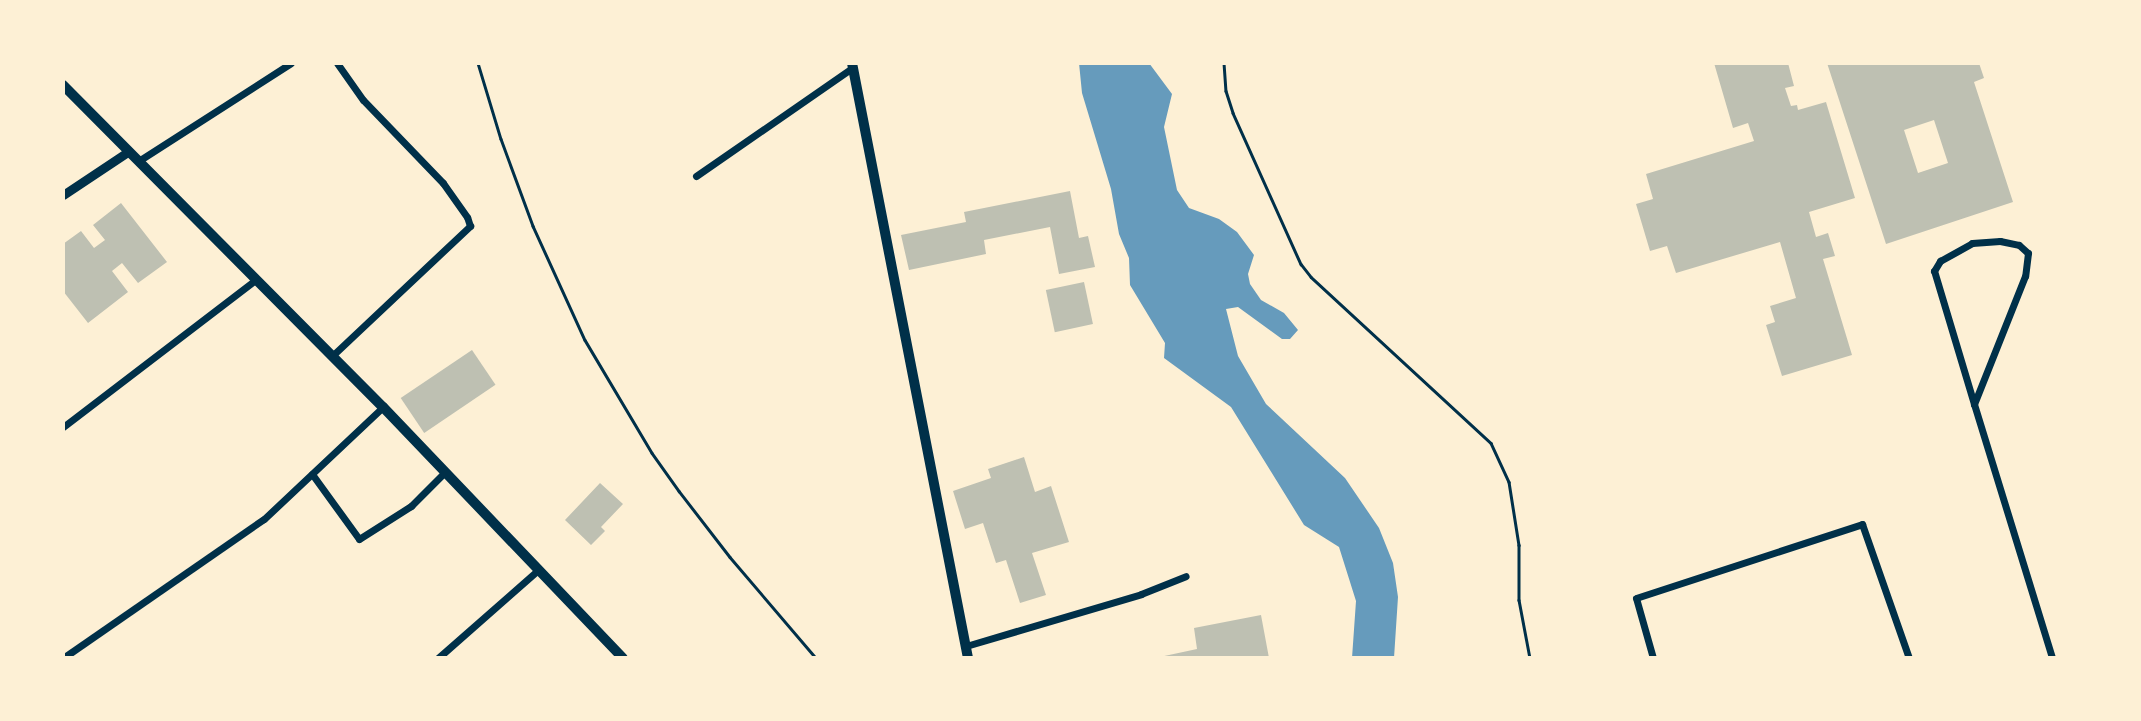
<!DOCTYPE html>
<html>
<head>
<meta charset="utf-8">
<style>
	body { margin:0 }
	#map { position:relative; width:2141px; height:721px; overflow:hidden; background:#fdf0d5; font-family:"PT Sans",sans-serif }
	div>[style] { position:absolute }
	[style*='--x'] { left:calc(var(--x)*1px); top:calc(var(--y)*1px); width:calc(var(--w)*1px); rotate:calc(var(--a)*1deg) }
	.water>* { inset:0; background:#669bbc }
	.building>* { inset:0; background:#bec0b2; transform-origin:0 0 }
	.path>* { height:2.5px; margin:-1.25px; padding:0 1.25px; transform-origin:1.25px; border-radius:1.25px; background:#003049 }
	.minor>* { height:7px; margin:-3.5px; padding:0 3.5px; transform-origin:3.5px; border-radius:3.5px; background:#003049 }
	.tertiary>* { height:9px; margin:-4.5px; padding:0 4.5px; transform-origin:4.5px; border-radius:4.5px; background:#003049 }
	.secondary>* { height:10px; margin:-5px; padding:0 5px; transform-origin:5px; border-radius:5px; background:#003049 }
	span { translate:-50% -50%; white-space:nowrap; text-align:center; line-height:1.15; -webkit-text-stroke:7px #fdf0d5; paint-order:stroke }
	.frame { position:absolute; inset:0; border:65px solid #fdf0d5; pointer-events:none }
</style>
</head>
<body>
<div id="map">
	<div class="water">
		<i style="clip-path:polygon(1079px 63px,1149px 63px,1172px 94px,1164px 127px,1177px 190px,1189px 208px,1219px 219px,1237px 232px,1254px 255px,1248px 274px,1250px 284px,1261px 300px,1284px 313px,1298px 330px,1290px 339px,1282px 339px,1238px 307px,1226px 309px,1238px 356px,1266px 404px,1345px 478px,1379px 528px,1393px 563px,1398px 597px,1394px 658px,1352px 658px,1356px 601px,1339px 547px,1304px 525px,1231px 407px,1164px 358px,1165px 343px,1130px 285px,1129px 258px,1119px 234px,1111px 189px,1082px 93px)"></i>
	</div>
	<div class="building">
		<i style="clip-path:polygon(1714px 63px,1788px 63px,1794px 86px,1785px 88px,1791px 106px,1797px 105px,1798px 110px,1826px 102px,1855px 198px,1809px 212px,1816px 237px,1828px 233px,1835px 256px,1823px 259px,1852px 355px,1782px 376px,1766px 325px,1775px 322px,1770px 306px,1796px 298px,1780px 242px,1676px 273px,1667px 246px,1650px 251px,1636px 204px,1653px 199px,1646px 174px,1754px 141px,1748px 123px,1733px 128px)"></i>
		<i style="clip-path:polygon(evenodd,1827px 63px,1979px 63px,1984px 78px,1974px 82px,2013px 202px,1886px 244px,1827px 63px,1934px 120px,1948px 163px,1918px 173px,1904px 130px,1934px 120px)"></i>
		<i style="clip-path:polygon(1070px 191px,1079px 238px,1088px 236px,1095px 267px,1059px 274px,1050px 227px,984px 240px,986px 254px,909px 270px,901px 235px,966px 222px,964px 212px)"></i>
		<i style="clip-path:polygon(121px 203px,167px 262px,138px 283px,122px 263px,112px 271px,128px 292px,88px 323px,63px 291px,63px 244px,81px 231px,94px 248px,105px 240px,93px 225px)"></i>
		<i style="left:1084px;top:282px;width:43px;height:39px;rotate:78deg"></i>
		<i style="left:472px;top:350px;width:42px;height:86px;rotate:56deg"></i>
		<i style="clip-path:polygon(1024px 457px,1035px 492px,1051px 486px,1069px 542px,1032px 553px,1046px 595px,1020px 603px,1006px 560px,996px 563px,983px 523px,965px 529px,953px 491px,991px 478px,988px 469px)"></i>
		<i style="clip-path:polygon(600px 483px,623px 504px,601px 527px,605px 531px,591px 545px,565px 520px)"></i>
		<i style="clip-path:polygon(1261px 615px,1269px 658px,1155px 658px,1197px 649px,1194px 628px)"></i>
	</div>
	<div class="path">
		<i style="--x:478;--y:63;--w:79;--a:73.2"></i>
		<i style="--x:501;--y:139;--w:93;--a:69.8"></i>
		<i style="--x:533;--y:226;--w:125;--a:65.5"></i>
		<i style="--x:585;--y:340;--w:131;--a:59.3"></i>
		<i style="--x:652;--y:453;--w:47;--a:54.6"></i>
		<i style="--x:679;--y:491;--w:83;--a:52.3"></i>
		<i style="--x:730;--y:557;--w:133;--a:49.6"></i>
		<i style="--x:1224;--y:63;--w:28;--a:86"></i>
		<i style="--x:1226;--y:91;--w:23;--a:72"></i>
		<i style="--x:1233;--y:113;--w:166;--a:65.8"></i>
		<i style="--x:1301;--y:264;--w:16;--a:52"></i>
		<i style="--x:1311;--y:277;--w:245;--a:42.7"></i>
		<i style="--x:1491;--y:443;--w:43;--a:65.2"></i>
		<i style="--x:1509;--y:482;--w:64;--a:81"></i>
		<i style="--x:1519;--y:545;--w:55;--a:90"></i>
		<i style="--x:1519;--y:600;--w:59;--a:79.3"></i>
	</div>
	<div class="minor">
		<i style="--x:140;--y:160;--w:179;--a:-32.7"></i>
		<i style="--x:696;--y:176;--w:190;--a:-34.7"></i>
		<i style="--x:2000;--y:241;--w:19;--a:12"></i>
		<i style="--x:2019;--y:245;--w:12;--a:42"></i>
		<i style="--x:2028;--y:253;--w:23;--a:97"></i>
		<i style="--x:2025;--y:276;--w:138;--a:111.7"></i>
		<i style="--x:1974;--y:404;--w:139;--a:-106.7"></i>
		<i style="--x:1934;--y:271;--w:12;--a:-59"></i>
		<i style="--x:1940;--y:261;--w:37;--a:-29"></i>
		<i style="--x:1972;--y:243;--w:28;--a:-4"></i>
		<i style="--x:332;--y:356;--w:190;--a:-43.3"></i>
		<i style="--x:470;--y:226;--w:9;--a:-108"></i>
		<i style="--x:467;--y:217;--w:42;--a:-125.2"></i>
		<i style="--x:443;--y:183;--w:115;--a:-133.9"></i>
		<i style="--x:363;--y:100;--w:45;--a:-125.1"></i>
		<i style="--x:1974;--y:404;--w:266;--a:72.9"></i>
		<i style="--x:63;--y:427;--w:242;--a:-37.4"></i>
		<i style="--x:312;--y:474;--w:80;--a:54.1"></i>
		<i style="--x:359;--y:539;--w:62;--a:-32.4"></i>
		<i style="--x:411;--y:506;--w:48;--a:-45"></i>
		<i style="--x:966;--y:646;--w:183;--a:-16.5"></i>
		<i style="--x:1141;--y:594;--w:48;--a:-21.8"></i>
		<i style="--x:63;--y:658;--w:244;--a:-34.7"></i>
		<i style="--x:264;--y:519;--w:163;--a:-43.3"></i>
		<i style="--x:438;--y:658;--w:133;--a:-41.3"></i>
		<i style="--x:1653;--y:658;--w:62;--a:-105.8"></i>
		<i style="--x:1636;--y:598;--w:238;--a:-18.1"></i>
		<i style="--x:1862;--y:524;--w:142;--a:70.7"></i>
	</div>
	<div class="tertiary">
		<i style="--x:63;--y:195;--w:79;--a:-33.7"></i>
	</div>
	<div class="secondary">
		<i style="--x:852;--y:63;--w:606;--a:78.97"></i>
		<i style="--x:63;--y:85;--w:454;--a:45.2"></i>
		<i style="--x:383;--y:407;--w:347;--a:46.3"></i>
	</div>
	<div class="frame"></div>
</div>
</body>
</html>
